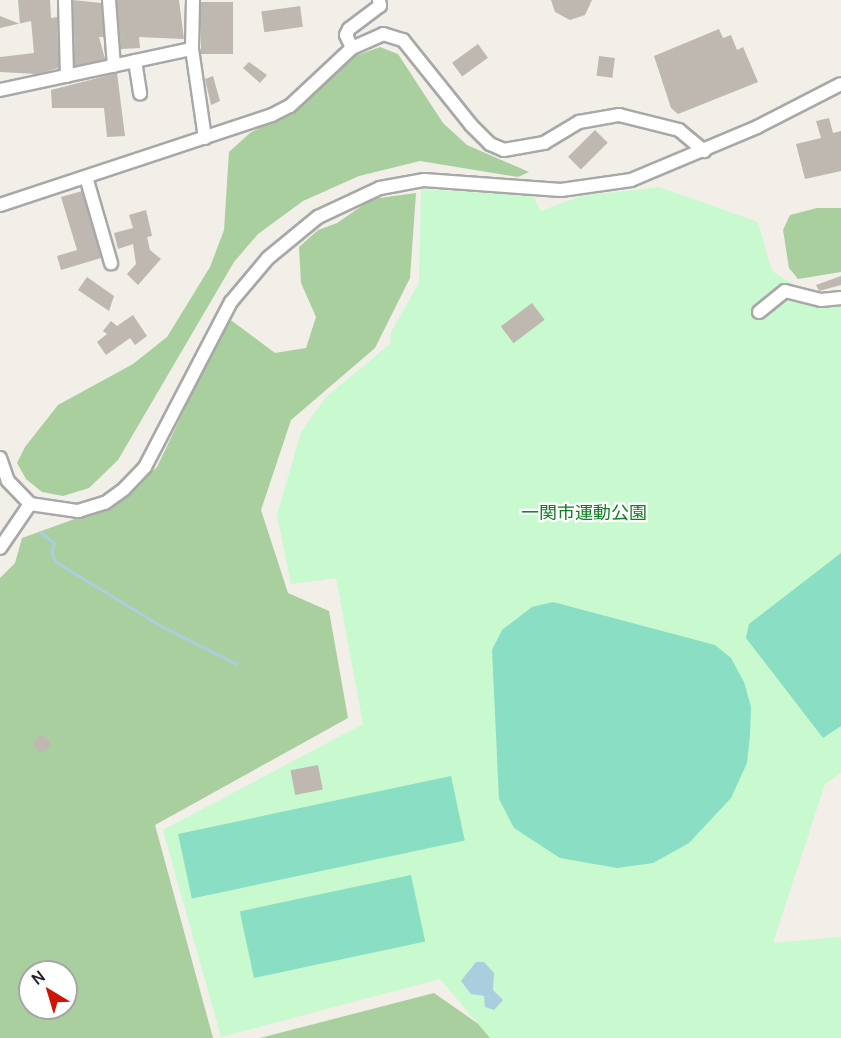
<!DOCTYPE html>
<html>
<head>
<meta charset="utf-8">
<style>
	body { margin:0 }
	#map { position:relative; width:841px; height:1038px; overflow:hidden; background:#f1efe8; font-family:Manrope,"Noto Sans JP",sans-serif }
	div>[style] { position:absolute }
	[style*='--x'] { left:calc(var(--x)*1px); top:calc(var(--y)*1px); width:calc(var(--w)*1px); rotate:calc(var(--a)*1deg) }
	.forest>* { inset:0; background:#a9cf9e }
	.park>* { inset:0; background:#c8f9cf }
	.pitch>* { inset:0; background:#89dec3; transform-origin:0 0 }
	.water>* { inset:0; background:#aacedd }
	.stream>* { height:3px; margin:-1.5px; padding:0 1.5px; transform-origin:1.5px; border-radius:1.5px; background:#aacedd }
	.building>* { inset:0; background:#beb8b1; transform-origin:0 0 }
	.round { border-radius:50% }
	.roads { filter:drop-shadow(2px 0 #a8a8a8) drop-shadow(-2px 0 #a8a8a8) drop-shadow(0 2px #a8a8a8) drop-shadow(0 -2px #a8a8a8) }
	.minor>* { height:12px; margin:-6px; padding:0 6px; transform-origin:6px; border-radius:6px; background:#fff }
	span { translate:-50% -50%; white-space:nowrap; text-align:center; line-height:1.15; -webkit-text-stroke:4.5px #fff; paint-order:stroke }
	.park-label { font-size:18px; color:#0e8021 }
	.north { position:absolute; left:18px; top:960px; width:60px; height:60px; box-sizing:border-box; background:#fff; border:2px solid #a6a6a6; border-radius:50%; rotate:322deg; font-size:16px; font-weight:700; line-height:24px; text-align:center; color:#212121 }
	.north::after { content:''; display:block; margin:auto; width:21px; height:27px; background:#ce1404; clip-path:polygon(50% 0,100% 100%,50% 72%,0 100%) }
</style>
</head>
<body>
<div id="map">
	<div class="forest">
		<i style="clip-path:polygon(380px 47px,398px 54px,443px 123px,467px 145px,529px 172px,518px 177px,420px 161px,359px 176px,303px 201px,258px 234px,234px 262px,118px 460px,89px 488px,63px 496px,42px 492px,26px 479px,17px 463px,25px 447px,58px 405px,133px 364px,167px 337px,210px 267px,224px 230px,229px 152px,250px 133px,303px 105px,355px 56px)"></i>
		<i style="clip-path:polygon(evenodd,416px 193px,410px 278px,375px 348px,291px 420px,261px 510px,288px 593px,329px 611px,348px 718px,155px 825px,213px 1038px,0 1038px,0 578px,15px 563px,22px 538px,119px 503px,157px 467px,228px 318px,275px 353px,306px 348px,316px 317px,301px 283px,299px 247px,318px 230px,337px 223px,372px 199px,416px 193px,30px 972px,66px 972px,66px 1008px,30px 1008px,30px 972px)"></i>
		<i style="clip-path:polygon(817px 208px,841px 208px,841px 272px,798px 279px,789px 268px,783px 230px,790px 215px)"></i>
		<i style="clip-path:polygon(557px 992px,536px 1038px,260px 1038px,434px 993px,477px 1023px)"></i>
	</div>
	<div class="park">
		<i style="clip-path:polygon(659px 187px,758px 222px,772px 271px,819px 301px,841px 306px,841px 773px,825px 784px,773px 943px,841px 937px,841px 1038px,490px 1038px,440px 979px,221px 1037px,163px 830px,363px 724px,336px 578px,291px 584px,277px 515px,301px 432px,326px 397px,390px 344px,391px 332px,419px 283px,421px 189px,533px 196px,541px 211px,581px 196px)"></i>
	</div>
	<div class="pitch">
		<i style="clip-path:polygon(841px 553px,841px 726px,823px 738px,746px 638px,749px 624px)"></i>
		<i style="clip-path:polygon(553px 602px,715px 645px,731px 658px,744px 682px,751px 707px,750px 735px,747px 763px,731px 798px,689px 843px,653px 863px,617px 868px,560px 858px,514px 828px,499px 799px,492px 650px,502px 630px,532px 607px)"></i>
		<i style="left:451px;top:776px;width:66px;height:279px;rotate:78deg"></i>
		<i style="left:411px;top:875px;width:68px;height:175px;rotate:78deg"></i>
	</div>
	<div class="water">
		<i style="clip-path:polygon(476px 962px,484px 962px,494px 973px,493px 990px,503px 1000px,494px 1010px,485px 1007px,484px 996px,471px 994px,461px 981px)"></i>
	</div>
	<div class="stream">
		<i style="--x:40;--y:532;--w:18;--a:38"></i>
		<i style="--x:54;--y:543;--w:9;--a:108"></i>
		<i style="--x:51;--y:552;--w:11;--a:63"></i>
		<i style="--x:56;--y:562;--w:123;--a:31.4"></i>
		<i style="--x:161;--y:626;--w:85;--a:26.6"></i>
	</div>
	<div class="building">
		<i style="clip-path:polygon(18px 0,50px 0,51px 18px,57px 17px,59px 68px,37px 74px,0 72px,0 57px,34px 53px,31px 21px,0 28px,0 16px,20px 24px)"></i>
		<i style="clip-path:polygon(73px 0,101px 3px,104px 37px,99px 37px,105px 59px,75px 66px)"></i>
		<i style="clip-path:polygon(117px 0,179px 0,184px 39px,139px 37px,140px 48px,121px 49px)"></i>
		<i style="clip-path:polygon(551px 0,592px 0,585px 15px,570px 20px,555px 12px)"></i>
		<i style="left:201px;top:2px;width:32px;height:52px"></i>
		<i style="left:300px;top:6px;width:21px;height:39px;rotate:82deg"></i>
		<i style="clip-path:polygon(719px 29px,723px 38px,731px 35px,737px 50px,743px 47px,758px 82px,678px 114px,671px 108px,654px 56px)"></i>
		<i style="left:478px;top:44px;width:17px;height:32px;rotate:54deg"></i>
		<i style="left:599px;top:56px;width:16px;height:20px;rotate:7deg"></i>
		<i style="clip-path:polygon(249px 62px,267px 75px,260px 83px,243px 68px)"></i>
		<i style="clip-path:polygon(117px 73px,125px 136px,107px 137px,104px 108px,52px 108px,51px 90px)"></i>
		<i style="clip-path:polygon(213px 76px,220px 101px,211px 105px,205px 79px)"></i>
		<i style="clip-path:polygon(829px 118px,833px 133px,841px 131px,841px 171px,805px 179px,796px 144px,821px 138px,816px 121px)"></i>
		<i style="left:595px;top:130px;width:18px;height:38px;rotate:45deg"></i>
		<i style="clip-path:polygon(82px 191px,101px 258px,61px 270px,57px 256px,77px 250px,61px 197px)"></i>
		<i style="clip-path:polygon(146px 210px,152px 236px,147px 237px,150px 250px,161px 259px,138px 285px,127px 274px,136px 264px,133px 244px,118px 249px,114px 233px,133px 228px,129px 215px)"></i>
		<i style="clip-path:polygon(841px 276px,841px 285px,819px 291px,816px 285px)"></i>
		<i style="clip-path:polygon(87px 277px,114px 296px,109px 311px,78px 290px)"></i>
		<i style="left:532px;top:303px;width:21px;height:39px;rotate:53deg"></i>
		<i style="clip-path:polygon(133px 315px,147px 336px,135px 345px,130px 338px,106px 355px,97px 342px,107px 334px,103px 331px,111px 321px,117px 326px)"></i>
		<i class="round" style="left:34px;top:736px;width:16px;height:16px"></i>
		<i style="left:318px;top:765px;width:25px;height:28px;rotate:79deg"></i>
	</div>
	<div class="roads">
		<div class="minor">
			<i style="--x:65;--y:0;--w:76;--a:88.5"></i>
			<i style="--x:109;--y:0;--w:66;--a:85.7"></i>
			<i style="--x:193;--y:0;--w:49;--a:91.2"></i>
			<i style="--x:192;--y:49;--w:90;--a:81.7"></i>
			<i style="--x:352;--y:48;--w:14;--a:-115"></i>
			<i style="--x:346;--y:35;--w:7;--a:-63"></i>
			<i style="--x:349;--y:29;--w:39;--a:-37"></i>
			<i style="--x:380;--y:6;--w:6;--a:-99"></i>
			<i style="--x:135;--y:61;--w:33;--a:81"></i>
			<i style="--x:0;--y:90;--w:196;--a:-12.1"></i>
			<i style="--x:86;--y:177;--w:90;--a:73.8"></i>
			<i style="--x:0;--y:205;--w:287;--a:-18.3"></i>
			<i style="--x:272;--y:115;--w:20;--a:-27"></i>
			<i style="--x:290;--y:106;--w:85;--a:-43.1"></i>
			<i style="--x:352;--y:48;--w:34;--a:-24"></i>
			<i style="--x:383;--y:34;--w:21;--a:17"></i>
			<i style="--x:403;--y:40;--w:109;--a:51.3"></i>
			<i style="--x:471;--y:125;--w:27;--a:45"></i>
			<i style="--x:490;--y:144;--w:15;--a:23"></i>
			<i style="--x:504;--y:150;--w:41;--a:-9.9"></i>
			<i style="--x:544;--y:143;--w:41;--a:-31"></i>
			<i style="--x:579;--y:122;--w:41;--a:-9.9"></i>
			<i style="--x:619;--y:115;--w:62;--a:14"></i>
			<i style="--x:679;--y:130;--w:33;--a:40"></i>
			<i style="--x:759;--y:312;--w:33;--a:-39"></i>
			<i style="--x:785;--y:291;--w:37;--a:14"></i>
			<i style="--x:821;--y:300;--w:20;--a:-6"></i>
			<i style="--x:0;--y:458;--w:24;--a:71"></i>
			<i style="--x:8;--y:481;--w:32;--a:46"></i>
			<i style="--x:30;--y:504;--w:53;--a:124.3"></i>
			<i style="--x:30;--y:504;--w:49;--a:8.3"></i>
			<i style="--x:78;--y:511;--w:28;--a:-17"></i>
			<i style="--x:105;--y:503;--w:24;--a:-36"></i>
			<i style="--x:124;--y:489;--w:30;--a:-46"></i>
			<i style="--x:145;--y:467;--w:186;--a:-62.5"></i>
			<i style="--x:231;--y:302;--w:57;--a:-49.9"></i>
			<i style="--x:268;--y:258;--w:65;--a:-39.4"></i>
			<i style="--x:318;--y:217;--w:68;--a:-25.1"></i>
			<i style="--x:380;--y:188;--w:45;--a:-10.3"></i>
			<i style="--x:424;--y:180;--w:137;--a:4.2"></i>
			<i style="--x:561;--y:190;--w:71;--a:-8.1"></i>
			<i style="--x:631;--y:180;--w:137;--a:-22.8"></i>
			<i style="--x:757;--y:127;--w:94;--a:-27.1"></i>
		</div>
	</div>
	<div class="park-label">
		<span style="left:584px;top:512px">一関市運動公園</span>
	</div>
	<div class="north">N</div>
</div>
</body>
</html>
